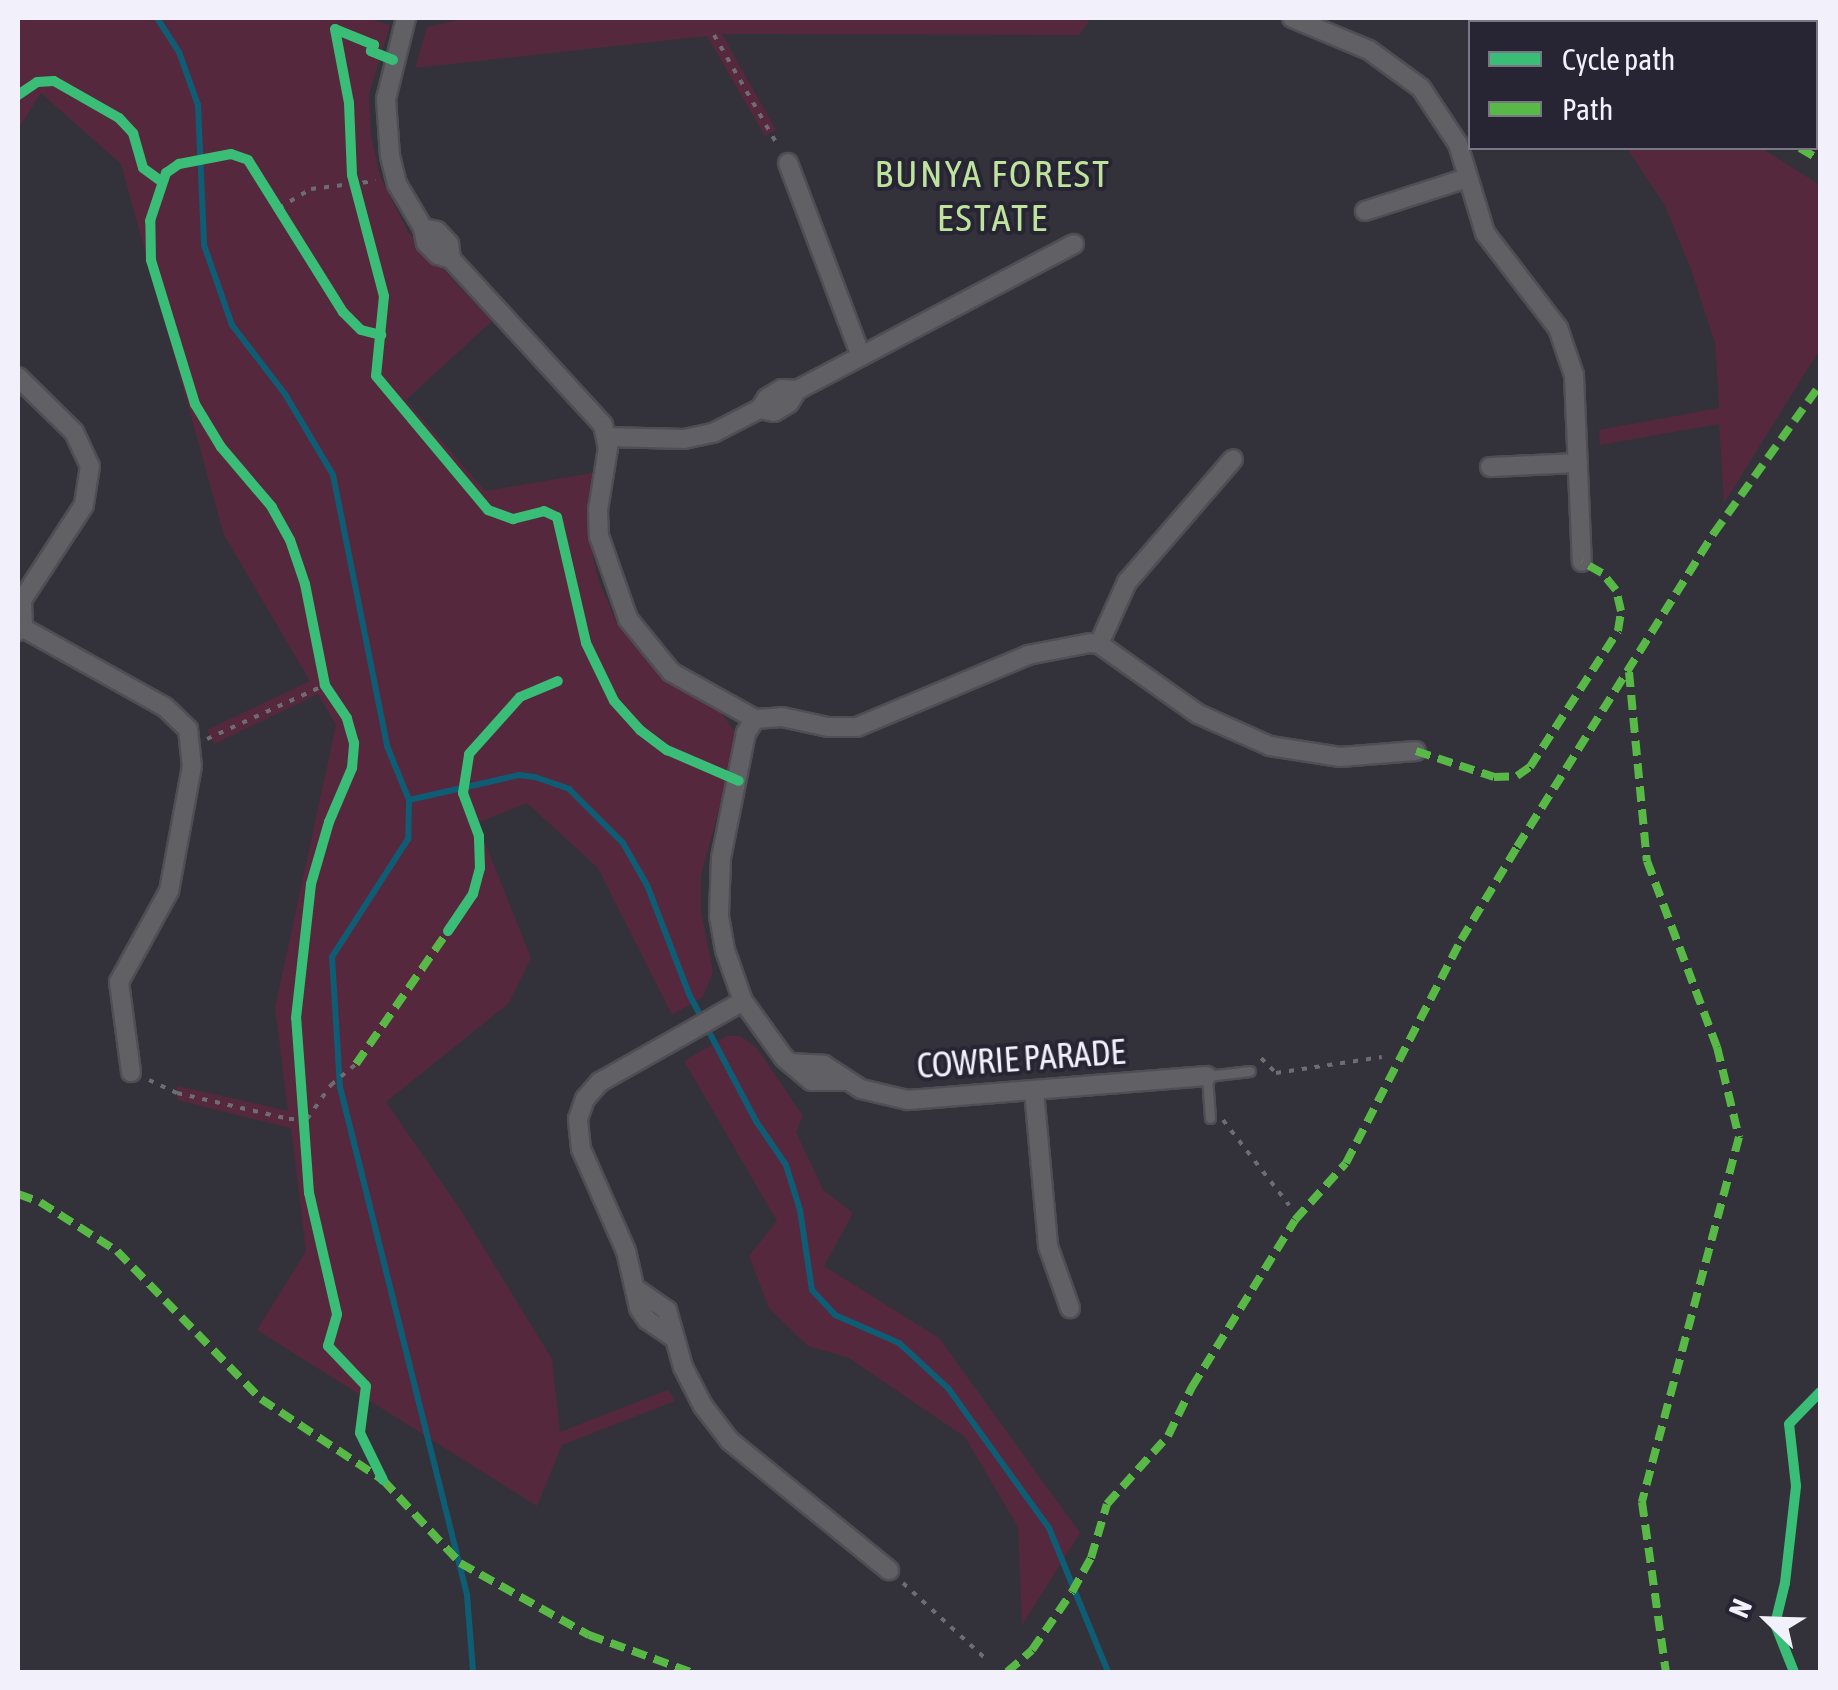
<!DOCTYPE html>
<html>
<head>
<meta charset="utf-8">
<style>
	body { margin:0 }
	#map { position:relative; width:1838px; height:1690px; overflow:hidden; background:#33323a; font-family:"Asap Condensed",sans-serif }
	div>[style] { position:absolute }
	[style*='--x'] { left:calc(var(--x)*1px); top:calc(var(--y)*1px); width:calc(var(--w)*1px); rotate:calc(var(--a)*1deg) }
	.green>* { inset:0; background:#56283d }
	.stream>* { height:6px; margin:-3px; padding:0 3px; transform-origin:3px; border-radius:3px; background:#0f5c75 }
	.path>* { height:4px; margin-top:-2px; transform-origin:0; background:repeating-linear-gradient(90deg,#6e6d72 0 5px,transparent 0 13px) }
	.roads { filter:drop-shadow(2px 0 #4f4e55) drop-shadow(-2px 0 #4f4e55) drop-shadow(0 2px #4f4e55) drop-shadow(0 -2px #4f4e55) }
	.service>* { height:9px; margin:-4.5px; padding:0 4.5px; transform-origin:4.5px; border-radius:4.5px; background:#606065 }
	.minor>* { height:18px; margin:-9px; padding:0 9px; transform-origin:9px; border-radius:9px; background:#606065 }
	.quiet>* { height:8px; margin-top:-4px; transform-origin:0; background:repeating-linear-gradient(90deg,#58b947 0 15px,transparent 0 23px) }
	.cycleway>* { height:10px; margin:-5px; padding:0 5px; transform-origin:5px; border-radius:5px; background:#3abd76 }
	span { translate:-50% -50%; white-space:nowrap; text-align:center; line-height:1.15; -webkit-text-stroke:8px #272533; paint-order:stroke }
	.street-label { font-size:35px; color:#f2f1fb }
	.neighbourhood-label { font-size:38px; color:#bfe39d; letter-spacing:2.5px }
	.frame { position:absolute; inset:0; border:20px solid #f2f1fb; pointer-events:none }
	.legend { position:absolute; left:1468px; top:20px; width:350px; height:130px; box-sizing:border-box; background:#272533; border:2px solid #787783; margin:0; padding:12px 18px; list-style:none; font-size:30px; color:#f2f1fb }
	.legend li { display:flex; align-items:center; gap:20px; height:50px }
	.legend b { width:50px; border:2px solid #787783 }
	.north { position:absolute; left:1718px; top:1570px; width:100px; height:100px; -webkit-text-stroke:8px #272533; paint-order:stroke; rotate:293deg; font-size:28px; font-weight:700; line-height:40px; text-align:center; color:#f2f1fb }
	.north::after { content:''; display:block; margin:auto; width:35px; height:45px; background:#f2f1fb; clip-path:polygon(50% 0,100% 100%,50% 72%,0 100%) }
</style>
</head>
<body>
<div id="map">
	<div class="green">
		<i style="clip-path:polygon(18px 18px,366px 18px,390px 25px,369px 94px,371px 136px,380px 176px,408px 232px,492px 321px,406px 400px,485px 491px,593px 473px,588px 503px,589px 537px,598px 579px,616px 621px,660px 672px,720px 711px,735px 732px,736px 748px,701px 875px,701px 912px,713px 972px,703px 997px,672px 1015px,598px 868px,527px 803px,477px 823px,531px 958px,509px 1003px,386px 1102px,460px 1209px,552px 1359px,560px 1432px,668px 1390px,675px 1401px,562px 1445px,537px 1506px,257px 1330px,306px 1251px,291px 1128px,177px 1100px,177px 1086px,288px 1111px,275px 1008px,336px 725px,318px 694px,214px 744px,207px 730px,310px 681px,224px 535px,121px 164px,41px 93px,18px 129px)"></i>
		<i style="clip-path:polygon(466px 18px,1091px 18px,1079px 35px,722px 34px,776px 130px,765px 136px,707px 36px,415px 68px,427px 27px)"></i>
		<i style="clip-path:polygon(1627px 148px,1761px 148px,1820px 185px,1820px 349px,1724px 503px,1719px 424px,1600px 445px,1599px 430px,1719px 408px,1715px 343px,1691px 269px,1664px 204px)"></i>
		<i style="clip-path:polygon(727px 1036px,740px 1036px,756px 1047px,803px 1116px,796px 1132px,823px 1190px,853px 1213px,824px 1266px,939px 1338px,1080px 1533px,1022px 1625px,1018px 1527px,965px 1437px,849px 1358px,808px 1346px,769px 1308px,749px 1256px,777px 1221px,684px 1061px)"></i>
	</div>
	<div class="stream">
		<i style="--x:157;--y:18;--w:40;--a:57.1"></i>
		<i style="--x:179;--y:52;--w:56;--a:70.3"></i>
		<i style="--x:198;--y:105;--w:140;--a:87.5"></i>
		<i style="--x:204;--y:245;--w:85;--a:70.7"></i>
		<i style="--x:232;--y:325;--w:87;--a:52.5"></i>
		<i style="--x:285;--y:394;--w:94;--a:59.3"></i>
		<i style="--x:333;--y:475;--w:276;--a:78.7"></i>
		<i style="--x:387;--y:746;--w:58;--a:67.8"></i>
		<i style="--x:409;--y:800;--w:39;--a:91"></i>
		<i style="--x:408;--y:839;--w:140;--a:122.8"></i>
		<i style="--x:332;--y:957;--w:130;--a:86.5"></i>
		<i style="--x:340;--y:1087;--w:524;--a:75.96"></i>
		<i style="--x:467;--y:1595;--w:77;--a:85.5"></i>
		<i style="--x:409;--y:800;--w:113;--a:-12.8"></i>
		<i style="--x:519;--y:775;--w:16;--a:7"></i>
		<i style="--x:535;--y:777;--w:36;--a:19"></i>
		<i style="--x:569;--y:789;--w:76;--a:45"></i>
		<i style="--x:623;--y:843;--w:48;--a:60.3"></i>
		<i style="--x:647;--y:885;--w:117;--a:68.9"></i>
		<i style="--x:689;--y:994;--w:144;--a:62.2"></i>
		<i style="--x:756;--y:1121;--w:53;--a:55.7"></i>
		<i style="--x:786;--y:1165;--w:47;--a:72.7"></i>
		<i style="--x:800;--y:1210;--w:81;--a:81.5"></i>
		<i style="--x:812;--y:1290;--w:34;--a:47"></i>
		<i style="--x:835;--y:1315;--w:70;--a:23.6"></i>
		<i style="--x:899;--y:1343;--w:67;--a:42.6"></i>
		<i style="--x:948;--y:1388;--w:173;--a:54.2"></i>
		<i style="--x:1049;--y:1528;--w:156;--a:67.7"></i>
	</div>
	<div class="path">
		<i style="--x:714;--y:35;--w:128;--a:60"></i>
		<i style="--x:380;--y:54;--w:9;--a:-162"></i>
		<i style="--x:371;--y:51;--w:7;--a:-63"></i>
		<i style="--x:374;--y:45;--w:42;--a:-157.7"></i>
		<i style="--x:335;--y:29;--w:75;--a:79.3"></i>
		<i style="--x:349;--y:103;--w:72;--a:87.6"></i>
		<i style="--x:352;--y:175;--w:125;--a:75.2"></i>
		<i style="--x:384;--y:296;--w:39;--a:94"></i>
		<i style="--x:279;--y:208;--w:37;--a:-31"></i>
		<i style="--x:311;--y:189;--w:65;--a:-7"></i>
		<i style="--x:207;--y:739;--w:130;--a:-24.6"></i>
		<i style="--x:448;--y:931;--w:45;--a:-56"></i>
		<i style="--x:473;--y:894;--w:27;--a:-75"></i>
		<i style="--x:480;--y:868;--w:32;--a:-92"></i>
		<i style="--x:479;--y:836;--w:46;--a:-110.4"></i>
		<i style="--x:463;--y:793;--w:39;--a:-81"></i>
		<i style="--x:469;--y:754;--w:76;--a:-48.2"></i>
		<i style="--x:520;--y:697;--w:41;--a:-22.8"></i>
		<i style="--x:1261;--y:1058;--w:21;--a:45"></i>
		<i style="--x:1276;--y:1073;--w:107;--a:-8.6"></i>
		<i style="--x:149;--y:1080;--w:31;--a:25"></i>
		<i style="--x:177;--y:1093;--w:115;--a:13.1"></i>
		<i style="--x:289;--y:1119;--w:18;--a:0"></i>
		<i style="--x:307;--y:1119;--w:42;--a:-54.8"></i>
		<i style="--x:331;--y:1085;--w:33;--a:-40"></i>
		<i style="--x:1223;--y:1120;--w:108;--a:52.2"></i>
		<i style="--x:903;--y:1583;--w:115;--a:42.5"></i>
	</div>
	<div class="roads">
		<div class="service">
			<i style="--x:1210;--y:1118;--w:42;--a:-94.1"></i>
			<i style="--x:1207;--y:1076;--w:43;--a:-6.6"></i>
		</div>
		<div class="minor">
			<i style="--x:406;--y:18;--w:83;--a:103.9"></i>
			<i style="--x:386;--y:99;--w:57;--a:86"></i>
			<i style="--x:390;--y:156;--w:29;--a:76"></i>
			<i style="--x:397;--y:184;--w:51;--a:59.4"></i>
			<i style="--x:423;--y:228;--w:15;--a:79"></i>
			<i style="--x:426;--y:243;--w:17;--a:45"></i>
			<i style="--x:438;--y:255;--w:14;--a:17"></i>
			<i style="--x:451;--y:259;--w:225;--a:47.5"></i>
			<i style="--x:603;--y:425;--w:24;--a:78"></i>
			<i style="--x:608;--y:448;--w:63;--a:99.2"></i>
			<i style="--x:598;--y:510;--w:26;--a:88"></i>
			<i style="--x:599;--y:536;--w:88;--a:70.7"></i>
			<i style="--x:628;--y:619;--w:68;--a:50.9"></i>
			<i style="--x:671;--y:672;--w:96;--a:29.2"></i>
			<i style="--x:755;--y:719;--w:17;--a:123"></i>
			<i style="--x:746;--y:733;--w:127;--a:101.3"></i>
			<i style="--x:721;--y:858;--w:58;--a:92"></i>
			<i style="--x:719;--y:916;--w:35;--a:80"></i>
			<i style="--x:725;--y:950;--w:54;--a:70.6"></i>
			<i style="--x:743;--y:1001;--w:70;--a:54.3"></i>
			<i style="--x:784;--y:1058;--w:35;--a:40"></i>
			<i style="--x:811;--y:1081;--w:33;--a:0"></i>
			<i style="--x:1292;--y:18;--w:83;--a:22.6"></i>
			<i style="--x:1369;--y:50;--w:64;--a:36.2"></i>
			<i style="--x:1421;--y:88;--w:67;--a:56.5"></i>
			<i style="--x:1458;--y:144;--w:93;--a:73.1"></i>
			<i style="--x:1485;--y:233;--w:120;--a:52.5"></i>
			<i style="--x:1558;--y:328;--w:50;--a:71.2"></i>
			<i style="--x:1574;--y:375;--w:187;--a:87.6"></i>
			<i style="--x:788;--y:163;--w:206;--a:69.3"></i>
			<i style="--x:1365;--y:211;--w:107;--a:-17.9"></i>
			<i style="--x:423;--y:228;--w:14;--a:12"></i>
			<i style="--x:437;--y:231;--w:18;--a:47"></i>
			<i style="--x:449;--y:244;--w:15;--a:82"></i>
			<i style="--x:18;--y:377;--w:78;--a:44.5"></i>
			<i style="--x:74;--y:432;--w:38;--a:65"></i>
			<i style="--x:90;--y:466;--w:39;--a:99"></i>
			<i style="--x:84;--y:505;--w:113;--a:123.1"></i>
			<i style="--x:22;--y:600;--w:28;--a:88"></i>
			<i style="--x:23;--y:628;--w:6;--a:149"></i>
			<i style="--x:760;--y:409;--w:14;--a:12"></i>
			<i style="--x:774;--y:412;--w:17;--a:-31"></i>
			<i style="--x:789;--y:403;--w:15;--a:-58"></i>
			<i style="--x:607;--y:437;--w:77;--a:1.5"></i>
			<i style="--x:684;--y:439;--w:30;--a:-12"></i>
			<i style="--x:713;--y:433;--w:53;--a:-27.1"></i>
			<i style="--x:760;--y:409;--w:13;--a:-58"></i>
			<i style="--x:767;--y:398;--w:17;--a:-31"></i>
			<i style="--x:782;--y:389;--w:15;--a:4"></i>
			<i style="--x:797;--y:390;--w:313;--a:-27.8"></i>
			<i style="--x:1490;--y:467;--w:88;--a:-2.6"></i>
			<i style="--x:23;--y:628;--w:162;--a:29.1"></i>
			<i style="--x:165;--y:707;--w:32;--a:44"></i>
			<i style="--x:188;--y:729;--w:37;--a:84"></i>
			<i style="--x:192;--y:766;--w:127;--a:100.4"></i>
			<i style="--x:169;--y:891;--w:104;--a:118.8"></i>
			<i style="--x:119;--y:982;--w:91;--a:82.4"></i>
			<i style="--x:1099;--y:644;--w:68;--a:-65.7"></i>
			<i style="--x:1127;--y:582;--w:162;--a:-49.2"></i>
			<i style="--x:755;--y:719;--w:27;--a:-4"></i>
			<i style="--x:782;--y:717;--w:47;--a:12.3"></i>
			<i style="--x:828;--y:727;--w:29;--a:0"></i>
			<i style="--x:857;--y:727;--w:186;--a:-22.8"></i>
			<i style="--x:1028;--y:655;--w:63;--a:-11"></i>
			<i style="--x:1090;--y:643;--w:9;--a:6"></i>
			<i style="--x:1099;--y:644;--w:121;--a:35.3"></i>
			<i style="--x:1198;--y:714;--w:79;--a:24"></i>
			<i style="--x:1270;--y:746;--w:71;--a:8.9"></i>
			<i style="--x:1340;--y:757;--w:76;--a:-4.5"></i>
			<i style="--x:790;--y:1063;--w:34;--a:3"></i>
			<i style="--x:824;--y:1065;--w:44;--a:33"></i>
			<i style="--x:861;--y:1089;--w:48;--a:13.2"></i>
			<i style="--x:908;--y:1100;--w:300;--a:-4.6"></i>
			<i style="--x:1034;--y:1091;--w:156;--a:84.8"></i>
			<i style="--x:1048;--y:1246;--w:66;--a:70.5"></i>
			<i style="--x:635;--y:1288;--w:39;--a:35"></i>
			<i style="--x:667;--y:1310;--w:59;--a:74.3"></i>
			<i style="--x:683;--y:1367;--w:44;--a:62.9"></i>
			<i style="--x:703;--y:1406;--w:44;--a:52.4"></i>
			<i style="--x:730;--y:1441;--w:205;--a:39.1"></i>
			<i style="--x:674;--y:1338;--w:32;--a:-146"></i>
			<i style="--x:647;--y:1320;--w:14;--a:-124"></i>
			<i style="--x:639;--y:1308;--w:58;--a:-102.8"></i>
			<i style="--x:626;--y:1251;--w:111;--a:-113.8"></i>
			<i style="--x:581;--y:1149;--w:30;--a:-96"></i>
			<i style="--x:578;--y:1119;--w:21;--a:-71"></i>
			<i style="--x:585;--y:1099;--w:23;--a:-49"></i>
			<i style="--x:600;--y:1082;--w:164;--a:-29.5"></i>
		</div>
	</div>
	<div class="quiet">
		<i style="--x:1593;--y:18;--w:9;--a:27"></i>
		<i style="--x:1800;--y:148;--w:23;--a:31"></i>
		<i style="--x:1629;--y:672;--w:190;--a:84.6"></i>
		<i style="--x:1647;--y:861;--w:199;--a:69.4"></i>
		<i style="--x:1717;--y:1047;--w:93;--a:76.3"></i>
		<i style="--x:1739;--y:1137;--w:378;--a:104.9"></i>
		<i style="--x:1642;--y:1502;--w:172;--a:82"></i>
		<i style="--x:1416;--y:751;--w:82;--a:18.4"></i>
		<i style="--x:1494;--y:777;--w:23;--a:-2"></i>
		<i style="--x:1517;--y:776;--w:16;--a:-35"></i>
		<i style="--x:1530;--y:767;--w:162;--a:-57.1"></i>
		<i style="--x:1618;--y:631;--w:20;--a:-81"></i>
		<i style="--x:1621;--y:611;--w:22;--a:-103"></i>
		<i style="--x:1616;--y:590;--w:22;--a:-129"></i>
		<i style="--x:1602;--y:573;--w:23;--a:-151"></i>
		<i style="--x:356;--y:1064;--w:162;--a:-55.3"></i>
		<i style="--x:18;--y:1194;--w:23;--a:20"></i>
		<i style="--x:40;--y:1202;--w:91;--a:32.5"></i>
		<i style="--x:117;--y:1251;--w:206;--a:45.8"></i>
		<i style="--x:261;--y:1399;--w:146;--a:33.6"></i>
		<i style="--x:383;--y:1480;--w:113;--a:47.1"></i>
		<i style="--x:460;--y:1563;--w:148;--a:29.2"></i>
		<i style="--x:589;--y:1635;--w:108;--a:20.1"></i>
		<i style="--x:1007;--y:1672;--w:33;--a:-41"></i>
		<i style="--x:1032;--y:1650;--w:70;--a:-55.4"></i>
		<i style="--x:1072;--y:1592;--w:39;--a:-61"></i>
		<i style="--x:1091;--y:1558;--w:56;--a:-73.5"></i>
		<i style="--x:1107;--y:1504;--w:91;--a:-48.1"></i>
		<i style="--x:1168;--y:1436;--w:55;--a:-63.9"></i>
		<i style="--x:1192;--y:1387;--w:196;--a:-58.3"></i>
		<i style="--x:1295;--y:1220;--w:76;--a:-48.2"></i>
		<i style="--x:1346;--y:1163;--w:251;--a:-62.7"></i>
		<i style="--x:1461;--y:940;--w:109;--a:-58.9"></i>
		<i style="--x:1517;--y:847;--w:371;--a:-57.9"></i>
		<i style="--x:1714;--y:533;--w:182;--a:-54.4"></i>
	</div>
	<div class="cycleway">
		<i style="--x:393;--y:60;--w:24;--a:-158"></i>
		<i style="--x:371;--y:51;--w:7;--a:-63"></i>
		<i style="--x:374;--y:45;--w:42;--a:-157.7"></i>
		<i style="--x:335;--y:29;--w:75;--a:79.3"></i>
		<i style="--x:349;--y:103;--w:72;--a:87.6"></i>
		<i style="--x:352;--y:175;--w:125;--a:75.2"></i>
		<i style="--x:384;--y:296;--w:80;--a:95.7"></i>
		<i style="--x:376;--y:376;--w:175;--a:50.1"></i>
		<i style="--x:488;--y:510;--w:27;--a:20"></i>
		<i style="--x:513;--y:519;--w:32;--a:-14"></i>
		<i style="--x:544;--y:511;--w:14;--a:25"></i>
		<i style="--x:557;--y:517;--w:129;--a:77"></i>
		<i style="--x:586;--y:643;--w:64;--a:64.2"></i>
		<i style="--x:614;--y:701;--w:39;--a:48"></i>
		<i style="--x:640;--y:730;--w:34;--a:37"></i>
		<i style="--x:667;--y:750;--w:78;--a:23.3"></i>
		<i style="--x:18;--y:95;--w:23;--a:-34"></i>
		<i style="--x:37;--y:82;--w:17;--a:-3"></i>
		<i style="--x:54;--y:81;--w:75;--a:29.6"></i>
		<i style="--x:119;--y:118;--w:21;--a:47"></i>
		<i style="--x:133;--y:133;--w:36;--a:74"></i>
		<i style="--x:143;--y:168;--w:24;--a:36"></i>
		<i style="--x:448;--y:931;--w:45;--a:-56"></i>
		<i style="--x:473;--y:894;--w:27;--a:-75"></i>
		<i style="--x:480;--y:868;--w:32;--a:-92"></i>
		<i style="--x:479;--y:836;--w:46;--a:-110.4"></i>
		<i style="--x:463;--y:793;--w:39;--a:-81"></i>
		<i style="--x:469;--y:754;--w:76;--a:-48.2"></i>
		<i style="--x:520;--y:697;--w:41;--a:-22.8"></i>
		<i style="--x:328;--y:1346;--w:33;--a:-74"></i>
		<i style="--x:337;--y:1314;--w:124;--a:-103"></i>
		<i style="--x:309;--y:1193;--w:175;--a:-94.2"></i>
		<i style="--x:296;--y:1018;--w:135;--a:-83.6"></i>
		<i style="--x:311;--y:884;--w:65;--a:-73.8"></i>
		<i style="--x:329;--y:822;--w:59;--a:-66.9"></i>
		<i style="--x:352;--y:768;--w:25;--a:-85"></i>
		<i style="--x:354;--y:743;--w:26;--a:-106"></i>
		<i style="--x:347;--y:718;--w:40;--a:-124"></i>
		<i style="--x:325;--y:685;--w:103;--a:-101.2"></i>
		<i style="--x:305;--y:584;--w:46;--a:-108.8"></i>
		<i style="--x:290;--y:540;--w:38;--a:-119"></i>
		<i style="--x:272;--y:507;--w:79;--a:-130.4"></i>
		<i style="--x:221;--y:447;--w:50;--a:-121.2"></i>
		<i style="--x:195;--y:404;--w:151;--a:-107"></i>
		<i style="--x:151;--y:260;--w:39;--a:-91"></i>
		<i style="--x:150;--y:221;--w:51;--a:-71.6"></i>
		<i style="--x:166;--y:173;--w:16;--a:-35"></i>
		<i style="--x:179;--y:164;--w:53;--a:-10.9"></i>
		<i style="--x:231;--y:154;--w:18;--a:19"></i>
		<i style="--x:248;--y:160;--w:179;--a:58"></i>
		<i style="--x:343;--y:312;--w:25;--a:45"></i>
		<i style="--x:361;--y:330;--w:21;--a:14"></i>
		<i style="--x:328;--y:1346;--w:55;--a:46.5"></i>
		<i style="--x:366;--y:1386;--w:47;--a:97.3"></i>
		<i style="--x:360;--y:1433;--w:52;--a:63.9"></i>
		<i style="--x:1794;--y:1672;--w:52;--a:-111.6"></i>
		<i style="--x:1775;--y:1624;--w:42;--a:-76.3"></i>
		<i style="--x:1785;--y:1583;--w:98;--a:-83.5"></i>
		<i style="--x:1796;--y:1486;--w:62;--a:-96.4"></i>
		<i style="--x:1789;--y:1424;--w:45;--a:-45.9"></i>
	</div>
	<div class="street-label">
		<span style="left:1021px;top:1058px;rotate:-4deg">COWRIE PARADE</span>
	</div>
	<div class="neighbourhood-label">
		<span style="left:993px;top:196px">BUNYA FOREST<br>ESTATE</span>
	</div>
	<div class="frame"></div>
	<ul class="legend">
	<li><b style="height:12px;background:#3abd76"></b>Cycle path</li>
	<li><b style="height:12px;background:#58b947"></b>Path</li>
	</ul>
	<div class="north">N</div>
</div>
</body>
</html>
